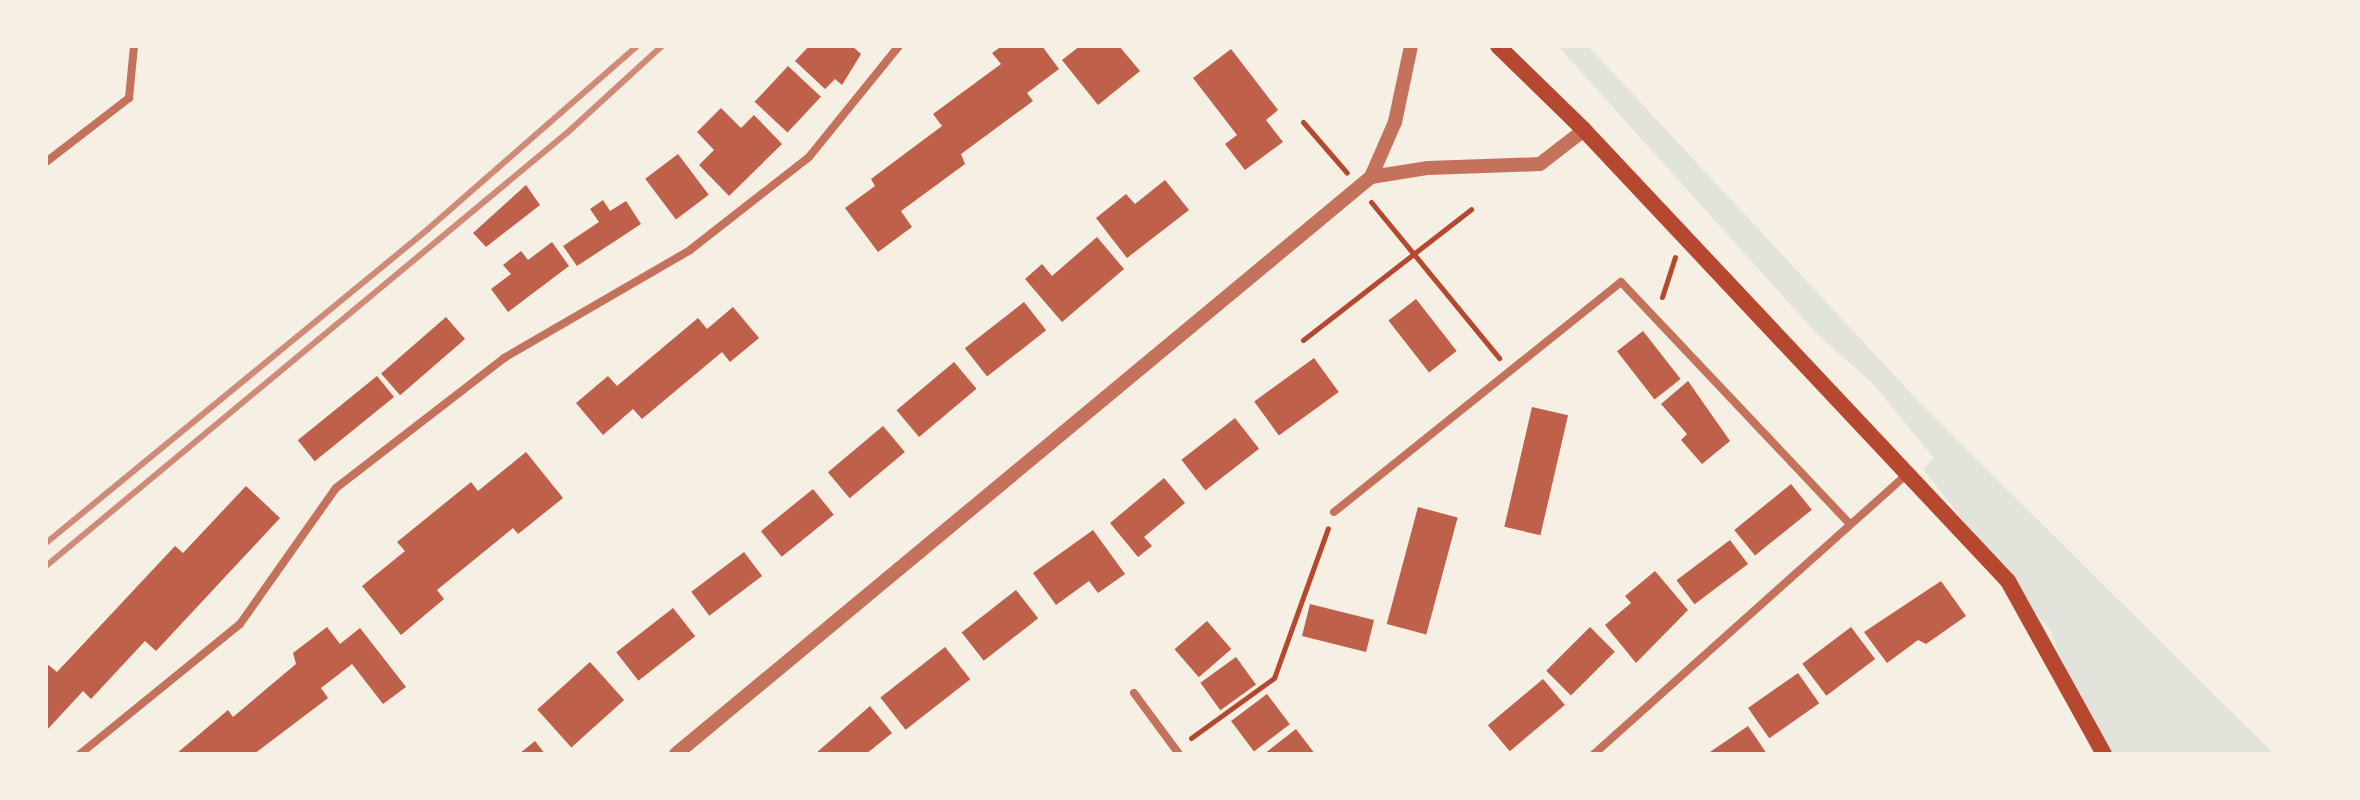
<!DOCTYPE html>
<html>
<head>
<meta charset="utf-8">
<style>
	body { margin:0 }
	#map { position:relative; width:2360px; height:800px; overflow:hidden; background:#f6efe4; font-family:Inter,sans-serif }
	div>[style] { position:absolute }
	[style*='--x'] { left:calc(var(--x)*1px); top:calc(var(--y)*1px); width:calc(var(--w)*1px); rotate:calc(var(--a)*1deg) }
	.green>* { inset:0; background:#e2e4dc }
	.building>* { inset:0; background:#bf614a; transform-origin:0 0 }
	.path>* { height:5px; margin:-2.5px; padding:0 2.5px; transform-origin:2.5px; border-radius:2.5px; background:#b5482f }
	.minor>* { height:8px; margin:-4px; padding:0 4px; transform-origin:4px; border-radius:4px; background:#c5725c }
	.tertiary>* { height:14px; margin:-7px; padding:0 7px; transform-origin:7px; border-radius:7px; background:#c5725c }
	.secondary>* { height:16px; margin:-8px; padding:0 8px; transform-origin:8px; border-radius:8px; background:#b5482f }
	.rail>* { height:6px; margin:-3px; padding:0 3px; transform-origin:3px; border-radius:3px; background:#cf8b77 }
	span { translate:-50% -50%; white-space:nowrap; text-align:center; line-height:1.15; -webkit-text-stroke:6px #f6efe4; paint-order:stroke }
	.frame { position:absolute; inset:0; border:48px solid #f6efe4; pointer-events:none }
</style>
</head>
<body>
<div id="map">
	<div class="green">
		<i style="clip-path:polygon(1558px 46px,1588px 46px,1922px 405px,2274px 754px,2096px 754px,2051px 632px,1923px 469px,1934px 458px,1873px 384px,1816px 333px)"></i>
	</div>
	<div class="building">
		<i style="clip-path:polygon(809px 46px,852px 46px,861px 54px,842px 85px,835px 79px,825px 89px,795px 61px)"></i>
		<i style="clip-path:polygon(1002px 46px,1042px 46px,1059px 69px,1027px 93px,1033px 101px,961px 154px,965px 164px,901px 211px,912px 227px,878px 252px,845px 208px,875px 186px,871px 179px,942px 126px,933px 114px,1001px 64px,992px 53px)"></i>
		<i style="clip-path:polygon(1080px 46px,1119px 46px,1140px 71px,1098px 105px,1062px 60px)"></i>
		<i style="clip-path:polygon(1231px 49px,1278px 110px,1266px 120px,1283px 142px,1245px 170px,1225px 144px,1237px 135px,1193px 78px)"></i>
		<i style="left:788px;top:66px;width:45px;height:49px;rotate:43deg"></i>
		<i style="clip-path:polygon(721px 108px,741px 128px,754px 115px,782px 144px,729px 196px,699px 165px,714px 150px,697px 132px)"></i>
		<i style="left:678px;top:154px;width:51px;height:41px;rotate:53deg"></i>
		<i style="clip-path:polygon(1165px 180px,1189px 210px,1127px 258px,1096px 218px,1126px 194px,1135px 204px)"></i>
		<i style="clip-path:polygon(526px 185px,540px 205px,486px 247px,473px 233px)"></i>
		<i style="clip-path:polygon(603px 200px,610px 211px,626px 201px,641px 224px,577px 266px,563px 246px,599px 222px,590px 209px)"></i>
		<i style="clip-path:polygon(1097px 237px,1124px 269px,1062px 322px,1025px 279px,1042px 264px,1052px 276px)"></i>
		<i style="clip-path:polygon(552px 242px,569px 266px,508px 312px,491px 289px,511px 274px,503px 265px,521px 251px,528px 260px)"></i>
		<i style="left:1416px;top:299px;width:66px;height:35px;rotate:52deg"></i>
		<i style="left:1024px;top:302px;width:36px;height:75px;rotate:52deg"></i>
		<i style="clip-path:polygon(733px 307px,759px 338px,730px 362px,722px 352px,642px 419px,633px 409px,603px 435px,576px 403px,608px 376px,617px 386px,698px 318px,707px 329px)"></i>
		<i style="left:446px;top:317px;width:29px;height:86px;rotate:49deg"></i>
		<i style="left:1643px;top:331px;width:61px;height:33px;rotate:52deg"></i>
		<i style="left:1314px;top:358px;width:42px;height:74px;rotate:54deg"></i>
		<i style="left:954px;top:362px;width:35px;height:75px;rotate:50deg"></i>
		<i style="left:377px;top:376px;width:27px;height:102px;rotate:51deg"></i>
		<i style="clip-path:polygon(1688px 381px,1730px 441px,1702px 464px,1681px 440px,1687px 434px,1661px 404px)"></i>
		<i style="left:1532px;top:407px;width:37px;height:123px;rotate:13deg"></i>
		<i style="left:1235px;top:418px;width:39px;height:68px;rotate:52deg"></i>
		<i style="left:883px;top:426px;width:34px;height:72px;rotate:50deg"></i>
		<i style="clip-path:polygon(526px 452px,563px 498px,518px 534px,513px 528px,437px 590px,444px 599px,401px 635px,362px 586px,405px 551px,397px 542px,471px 482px,478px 491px)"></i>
		<i style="clip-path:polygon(1164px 478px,1185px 503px,1144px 537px,1152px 546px,1138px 557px,1110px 523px)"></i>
		<i style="left:1791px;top:484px;width:33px;height:73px;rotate:51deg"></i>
		<i style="clip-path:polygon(246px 486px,280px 518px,156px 651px,145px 641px,91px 699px,83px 691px,46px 731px,46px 663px,57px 672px,175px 546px,183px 553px)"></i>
		<i style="left:813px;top:489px;width:33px;height:67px;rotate:51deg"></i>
		<i style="left:1418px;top:507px;width:41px;height:121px;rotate:15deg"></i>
		<i style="clip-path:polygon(1093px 530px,1125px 574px,1098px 593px,1089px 581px,1056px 605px,1033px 573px)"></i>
		<i style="left:1730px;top:540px;width:30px;height:67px;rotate:53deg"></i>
		<i style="left:744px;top:552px;width:30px;height:66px;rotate:53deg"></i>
		<i style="clip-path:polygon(1655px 571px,1688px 610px,1636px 663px,1605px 625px,1631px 603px,1625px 596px)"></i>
		<i style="clip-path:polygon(1941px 581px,1966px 616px,1926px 644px,1918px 640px,1887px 663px,1864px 632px)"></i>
		<i style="left:1016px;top:590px;width:36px;height:69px;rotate:52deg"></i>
		<i style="left:1310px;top:604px;width:66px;height:33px;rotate:14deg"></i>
		<i style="left:673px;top:608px;width:36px;height:72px;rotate:52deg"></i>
		<i style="left:1207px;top:621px;width:37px;height:43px;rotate:49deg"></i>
		<i style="clip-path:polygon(327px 627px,340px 644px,360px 628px,406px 687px,383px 704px,352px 664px,321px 688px,328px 698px,254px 754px,176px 754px,228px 710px,233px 717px,296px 664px,293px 653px)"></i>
		<i style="left:1590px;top:627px;width:35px;height:62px;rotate:45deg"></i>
		<i style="left:1851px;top:627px;width:40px;height:61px;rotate:53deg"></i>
		<i style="left:945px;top:647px;width:41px;height:82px;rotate:52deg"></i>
		<i style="left:1236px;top:657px;width:34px;height:44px;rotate:54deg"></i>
		<i style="left:590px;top:662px;width:51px;height:71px;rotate:48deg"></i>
		<i style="left:1798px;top:673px;width:37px;height:61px;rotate:55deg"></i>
		<i style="left:1543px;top:679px;width:34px;height:72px;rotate:50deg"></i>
		<i style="left:1267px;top:694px;width:38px;height:45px;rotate:53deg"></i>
		<i style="clip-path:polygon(870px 706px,892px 733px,866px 754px,815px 754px)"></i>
		<i style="clip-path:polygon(1748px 726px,1767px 754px,1707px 754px)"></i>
		<i style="clip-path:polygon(1296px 729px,1315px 754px,1264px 754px)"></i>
		<i style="clip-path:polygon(535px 741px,545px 754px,519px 754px)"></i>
	</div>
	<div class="path">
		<i style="--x:1303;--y:122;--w:67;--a:49.2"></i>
		<i style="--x:1371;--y:202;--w:202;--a:50.6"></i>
		<i style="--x:1662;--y:297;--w:42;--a:-72"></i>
		<i style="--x:1303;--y:340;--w:213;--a:-37.9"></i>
		<i style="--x:1191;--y:738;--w:102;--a:-35.9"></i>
		<i style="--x:1274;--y:678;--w:159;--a:-70.2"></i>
	</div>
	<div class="minor">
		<i style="--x:46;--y:162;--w:105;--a:-37.6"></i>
		<i style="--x:129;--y:98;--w:52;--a:-84.5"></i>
		<i style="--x:1334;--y:512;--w:368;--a:-38.7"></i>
		<i style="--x:1621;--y:282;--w:333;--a:46.6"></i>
		<i style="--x:1134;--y:693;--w:76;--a:53.6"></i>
		<i style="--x:80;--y:754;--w:206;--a:-39.1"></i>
		<i style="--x:240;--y:624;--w:166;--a:-54.8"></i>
		<i style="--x:336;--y:488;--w:212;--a:-37.7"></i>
		<i style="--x:504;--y:358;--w:215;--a:-30.1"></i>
		<i style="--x:690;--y:250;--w:151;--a:-38"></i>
		<i style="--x:809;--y:157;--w:143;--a:-51"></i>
		<i style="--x:1594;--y:754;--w:421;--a:-41.8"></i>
	</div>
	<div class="tertiary">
		<i style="--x:1371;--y:177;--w:60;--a:-66.4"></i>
		<i style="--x:1395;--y:122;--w:78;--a:-78.1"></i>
		<i style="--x:676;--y:754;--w:903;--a:-39.7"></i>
		<i style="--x:1371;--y:177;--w:58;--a:-9"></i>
		<i style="--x:1428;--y:168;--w:112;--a:-2"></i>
		<i style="--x:1540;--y:164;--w:56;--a:-37.7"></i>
	</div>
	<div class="secondary">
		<i style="--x:1498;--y:46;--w:120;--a:44.3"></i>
		<i style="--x:1584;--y:130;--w:619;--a:46.77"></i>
		<i style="--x:2008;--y:581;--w:198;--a:61"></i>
	</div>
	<div class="rail">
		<i style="--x:46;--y:543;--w:494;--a:-39.4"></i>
		<i style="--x:428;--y:229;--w:278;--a:-41.2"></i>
		<i style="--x:46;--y:566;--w:679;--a:-39.74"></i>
		<i style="--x:568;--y:132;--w:127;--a:-42.5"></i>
	</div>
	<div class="frame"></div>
</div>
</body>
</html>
